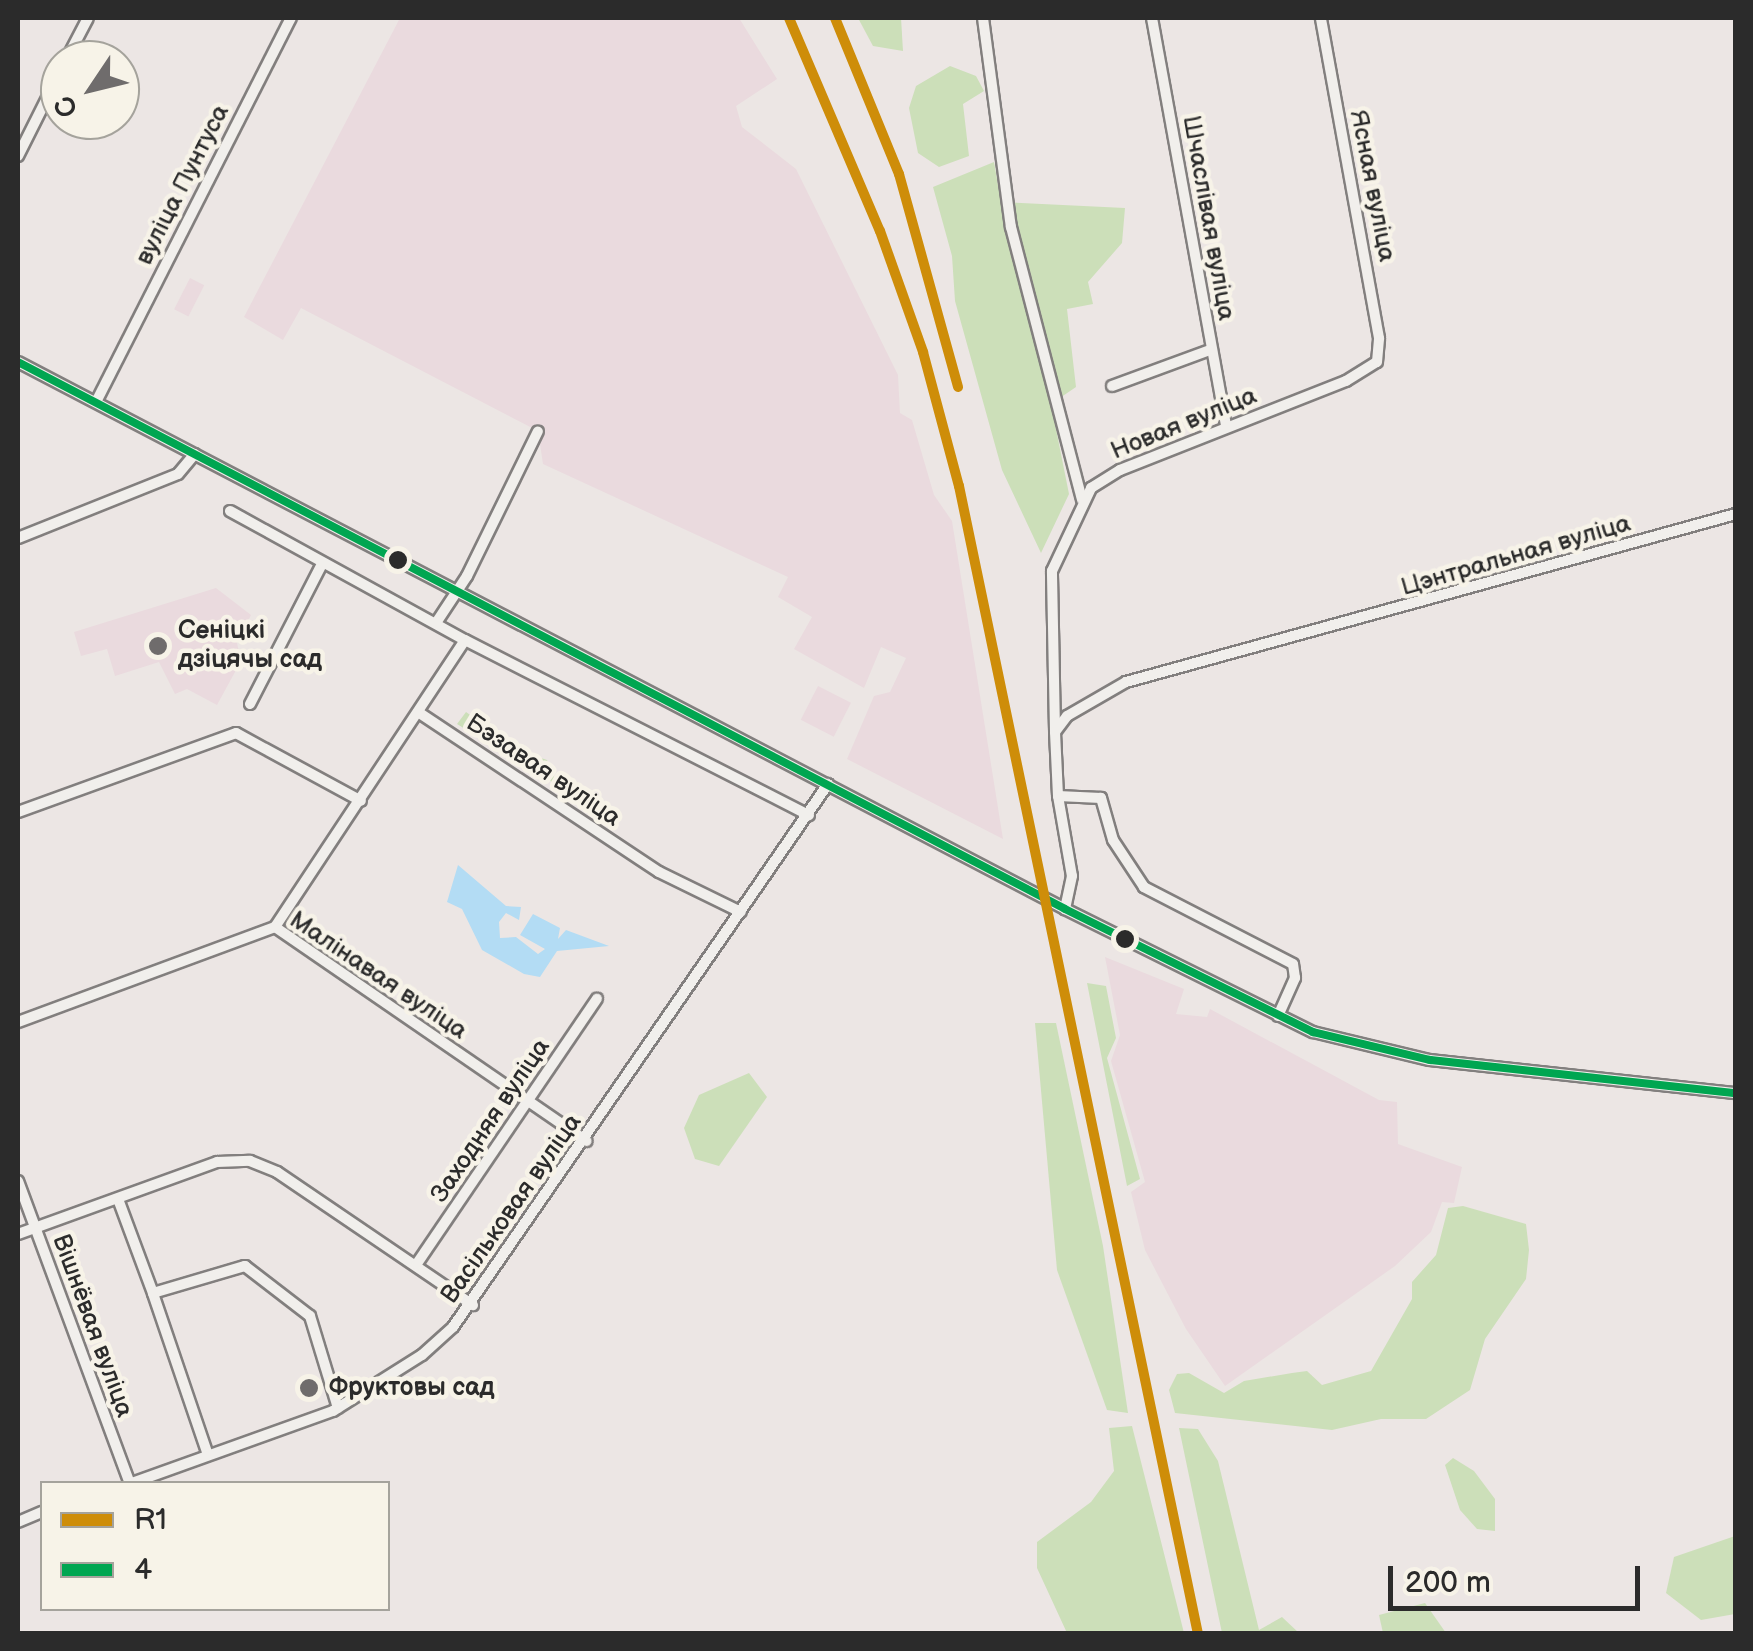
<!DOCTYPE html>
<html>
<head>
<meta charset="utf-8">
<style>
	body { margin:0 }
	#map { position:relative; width:1753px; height:1651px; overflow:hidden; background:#ece6e4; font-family:"Balsamiq Sans",sans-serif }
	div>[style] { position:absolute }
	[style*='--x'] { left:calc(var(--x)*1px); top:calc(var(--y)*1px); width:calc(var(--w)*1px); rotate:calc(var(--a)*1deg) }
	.built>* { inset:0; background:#eadade; transform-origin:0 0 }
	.green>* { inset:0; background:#ccdfb9 }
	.water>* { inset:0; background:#b3dcf4 }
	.roads { filter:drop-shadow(2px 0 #827f7e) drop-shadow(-2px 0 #827f7e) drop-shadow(0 2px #827f7e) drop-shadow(0 -2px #827f7e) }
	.minor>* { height:10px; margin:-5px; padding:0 5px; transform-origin:5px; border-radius:5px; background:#f1efec }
	.bus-1>* { height:8px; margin:-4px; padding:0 4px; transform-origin:4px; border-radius:4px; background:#00a651 }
	.rail-1>* { height:10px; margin:-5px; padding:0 5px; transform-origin:5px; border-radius:5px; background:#ce8d09 }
	.dots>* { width:28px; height:28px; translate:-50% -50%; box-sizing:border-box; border:5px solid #f7f3e8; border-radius:50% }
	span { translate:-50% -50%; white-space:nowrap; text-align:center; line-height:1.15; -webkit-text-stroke:9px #f7f3e8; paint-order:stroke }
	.street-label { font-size:25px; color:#2b2b2b }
	.poi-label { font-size:25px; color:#2b2b2b; font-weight:700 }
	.left { translate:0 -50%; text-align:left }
	.frame { position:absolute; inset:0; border:20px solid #2b2b2b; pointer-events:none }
	.legend { position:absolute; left:40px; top:1481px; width:350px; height:130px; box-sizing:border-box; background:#f7f3e8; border:2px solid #a5a39c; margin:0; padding:12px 18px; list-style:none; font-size:30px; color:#2b2b2b }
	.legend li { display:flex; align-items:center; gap:20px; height:50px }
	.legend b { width:50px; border:2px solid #a5a39c }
	.north { position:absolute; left:40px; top:40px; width:100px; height:100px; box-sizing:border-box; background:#f7f3e8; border:2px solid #a5a39c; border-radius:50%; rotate:235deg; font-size:28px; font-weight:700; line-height:40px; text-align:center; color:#2b2b2b }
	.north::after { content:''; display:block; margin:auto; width:35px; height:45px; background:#6f6c6c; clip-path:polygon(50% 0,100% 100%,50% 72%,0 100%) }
	.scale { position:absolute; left:1388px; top:1566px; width:252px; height:45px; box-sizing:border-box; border:5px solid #2b2b2b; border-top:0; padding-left:12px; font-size:30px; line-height:35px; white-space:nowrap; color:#2b2b2b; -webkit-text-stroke:8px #f7f3e8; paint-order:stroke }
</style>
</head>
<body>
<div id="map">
	<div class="built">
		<i style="clip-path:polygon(400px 18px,739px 18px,777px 79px,736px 106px,742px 127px,796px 169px,898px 375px,900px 413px,912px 420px,934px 495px,952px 521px,1003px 839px,847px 759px,874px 696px,890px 692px,906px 658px,881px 647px,864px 688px,794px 649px,812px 617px,778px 597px,788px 577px,543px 464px,538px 431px,301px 308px,283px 340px,244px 317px)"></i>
		<i style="left:190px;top:278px;width:16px;height:35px;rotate:27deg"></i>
		<i style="clip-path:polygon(216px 588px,251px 615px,237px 643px,241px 661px,217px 705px,187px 689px,175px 694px,159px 662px,115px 676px,107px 649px,81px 656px,74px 632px)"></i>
		<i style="left:818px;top:686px;width:37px;height:38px;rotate:27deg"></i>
		<i style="clip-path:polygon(1105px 957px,1184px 989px,1176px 1014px,1207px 1017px,1210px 1009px,1379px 1100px,1397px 1102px,1398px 1144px,1462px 1167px,1454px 1203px,1442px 1202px,1431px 1232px,1395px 1266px,1225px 1386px,1186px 1329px,1145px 1250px,1131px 1192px,1145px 1182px,1111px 1061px,1120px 1035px)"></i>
	</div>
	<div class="green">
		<i style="clip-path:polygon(858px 18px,901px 18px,903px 51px,873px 46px)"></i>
		<i style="clip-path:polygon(950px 66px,976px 76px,984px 91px,963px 104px,969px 156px,939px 167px,918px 153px,909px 108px,916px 86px)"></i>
		<i style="clip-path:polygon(994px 162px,1001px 202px,1125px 208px,1122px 243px,1088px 282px,1093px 304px,1067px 309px,1076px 387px,1051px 404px,1069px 494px,1041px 553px,1002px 470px,955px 301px,952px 256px,933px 187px)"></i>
		<i style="clip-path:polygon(466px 712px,523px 752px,547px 760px,557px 785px,457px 724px)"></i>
		<i style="clip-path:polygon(1087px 983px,1106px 986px,1116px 1038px,1107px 1058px,1140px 1179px,1127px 1186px)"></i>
		<i style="clip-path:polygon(1035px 1023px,1056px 1023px,1103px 1246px,1128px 1413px,1107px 1410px,1057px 1270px)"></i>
		<i style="clip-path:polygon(749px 1073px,767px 1097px,719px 1166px,695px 1159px,684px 1128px,699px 1095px)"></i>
		<i style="clip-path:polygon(1463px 1206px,1526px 1224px,1529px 1250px,1526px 1279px,1485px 1339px,1470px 1390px,1426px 1419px,1381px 1419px,1332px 1430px,1175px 1413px,1169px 1390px,1177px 1374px,1189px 1373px,1224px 1393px,1244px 1381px,1292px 1373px,1307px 1371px,1322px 1385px,1371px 1371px,1412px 1299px,1412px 1282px,1436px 1255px,1448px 1208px)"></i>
		<i style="clip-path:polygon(1132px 1426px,1184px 1633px,1067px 1633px,1037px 1568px,1037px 1542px,1091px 1502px,1114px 1471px,1109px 1428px)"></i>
		<i style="clip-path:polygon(1179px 1428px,1198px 1429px,1218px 1461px,1259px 1630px,1282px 1617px,1299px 1633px,1222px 1633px)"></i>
		<i style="clip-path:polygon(1453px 1458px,1474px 1471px,1495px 1499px,1495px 1531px,1477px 1529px,1460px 1510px,1445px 1465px)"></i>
		<i style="clip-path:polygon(1735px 1536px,1735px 1614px,1701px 1620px,1666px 1593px,1674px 1557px)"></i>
		<i style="clip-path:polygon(1425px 1603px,1446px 1633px,1383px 1633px,1379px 1615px)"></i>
	</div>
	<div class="water">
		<i style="clip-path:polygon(458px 865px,506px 906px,521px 907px,519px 920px,506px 913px,499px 922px,500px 938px,516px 937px,538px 954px,545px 949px,520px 935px,533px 914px,560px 928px,558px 939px,566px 930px,609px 946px,557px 951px,540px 977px,524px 974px,482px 950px,462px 909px,447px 902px)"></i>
	</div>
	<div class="roads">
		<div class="minor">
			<i style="--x:983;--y:18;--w:211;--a:82.4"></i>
			<i style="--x:1011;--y:227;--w:282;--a:75.4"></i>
			<i style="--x:1152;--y:18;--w:415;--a:79.7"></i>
			<i style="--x:66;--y:60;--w:47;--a:-62.4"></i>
			<i style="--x:18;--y:156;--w:94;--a:-63.4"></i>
			<i style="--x:18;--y:362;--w:1181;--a:27.58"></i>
			<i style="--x:1065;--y:909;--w:277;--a:26.4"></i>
			<i style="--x:1313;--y:1032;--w:120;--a:13.5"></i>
			<i style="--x:1430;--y:1060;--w:308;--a:6.2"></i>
			<i style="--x:1112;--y:386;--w:104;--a:-20.2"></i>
			<i style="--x:96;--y:402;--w:431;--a:-63.1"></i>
			<i style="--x:230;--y:511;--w:268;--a:28.8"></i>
			<i style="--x:465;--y:640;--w:386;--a:27"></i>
			<i style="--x:18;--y:538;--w:172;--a:-21.8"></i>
			<i style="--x:178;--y:474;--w:26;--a:-50"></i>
			<i style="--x:436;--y:623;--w:56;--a:-56.6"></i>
			<i style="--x:467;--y:576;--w:161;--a:-63.9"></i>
			<i style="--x:250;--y:704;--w:157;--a:-62.8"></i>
			<i style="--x:418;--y:712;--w:289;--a:33.6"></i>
			<i style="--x:659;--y:872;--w:91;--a:26"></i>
			<i style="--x:1055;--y:731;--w:160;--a:-91.1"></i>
			<i style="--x:1052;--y:571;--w:92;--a:-64.8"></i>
			<i style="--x:1091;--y:488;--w:34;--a:-32"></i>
			<i style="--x:1120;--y:470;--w:243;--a:-21.5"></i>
			<i style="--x:1346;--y:381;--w:36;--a:-32"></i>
			<i style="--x:1377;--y:362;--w:24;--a:-85"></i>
			<i style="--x:1379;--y:338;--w:325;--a:-100.3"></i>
			<i style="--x:1058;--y:796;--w:81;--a:80.1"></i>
			<i style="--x:1072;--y:876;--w:34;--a:102"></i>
			<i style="--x:18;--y:812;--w:232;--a:-19.9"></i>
			<i style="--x:236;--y:733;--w:142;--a:28.5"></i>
			<i style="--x:275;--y:927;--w:344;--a:-56.5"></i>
			<i style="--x:1278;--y:1016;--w:42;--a:-65.9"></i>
			<i style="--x:1295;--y:978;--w:14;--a:-98"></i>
			<i style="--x:1293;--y:964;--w:168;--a:-152.7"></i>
			<i style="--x:1144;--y:887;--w:56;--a:-123.4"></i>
			<i style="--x:1113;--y:840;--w:44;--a:-105.9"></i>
			<i style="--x:1101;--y:798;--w:43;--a:-177.3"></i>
			<i style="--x:1058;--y:796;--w:64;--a:-92.7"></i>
			<i style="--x:1055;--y:732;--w:20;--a:-53"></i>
			<i style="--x:1067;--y:716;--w:68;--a:-30"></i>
			<i style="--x:1126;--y:682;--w:633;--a:-15.4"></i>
			<i style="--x:18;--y:1022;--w:274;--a:-20.3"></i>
			<i style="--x:275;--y:927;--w:378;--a:34.5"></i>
			<i style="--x:18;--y:1181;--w:322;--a:69.7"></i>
			<i style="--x:118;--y:1199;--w:100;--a:69.6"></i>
			<i style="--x:18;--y:1234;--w:212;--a:-19.9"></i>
			<i style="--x:217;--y:1162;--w:33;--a:-2"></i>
			<i style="--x:250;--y:1161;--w:29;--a:22"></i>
			<i style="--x:277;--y:1172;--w:237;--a:34.2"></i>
			<i style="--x:416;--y:1265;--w:322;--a:-55.8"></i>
			<i style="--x:208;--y:1455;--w:171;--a:-108.8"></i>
			<i style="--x:153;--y:1293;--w:96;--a:-16.4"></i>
			<i style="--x:245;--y:1266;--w:82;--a:37.6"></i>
			<i style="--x:310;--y:1316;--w:96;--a:73.1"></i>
			<i style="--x:129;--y:1484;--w:217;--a:-19.7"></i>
			<i style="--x:333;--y:1411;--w:105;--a:-32.2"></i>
			<i style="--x:422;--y:1355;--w:42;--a:-42.1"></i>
			<i style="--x:453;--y:1327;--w:660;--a:-55.37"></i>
			<i style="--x:18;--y:1522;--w:26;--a:-23"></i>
		</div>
	</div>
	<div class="bus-1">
		<i style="--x:18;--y:362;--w:1181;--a:27.58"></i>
		<i style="--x:1065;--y:909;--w:277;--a:26.4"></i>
		<i style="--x:1313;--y:1032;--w:120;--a:13.5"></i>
		<i style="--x:1430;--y:1060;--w:308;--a:6.2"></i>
	</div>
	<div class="rail-1">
		<i style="--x:789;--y:18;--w:232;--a:66.9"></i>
		<i style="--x:880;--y:231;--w:128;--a:70.4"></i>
		<i style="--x:923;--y:352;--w:139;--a:75"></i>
		<i style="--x:959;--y:486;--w:1173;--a:78.24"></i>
		<i style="--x:835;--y:18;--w:169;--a:67.7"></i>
		<i style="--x:899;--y:174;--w:221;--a:74.5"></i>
	</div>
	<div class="dots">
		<i style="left:398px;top:560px;background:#2b2b2b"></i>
		<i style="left:158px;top:646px;background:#6f6c6c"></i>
		<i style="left:1125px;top:939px;background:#2b2b2b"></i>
		<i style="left:309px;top:1388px;background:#6f6c6c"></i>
	</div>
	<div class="street-label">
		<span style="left:183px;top:185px;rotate:-63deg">вуліца Пунтуса</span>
		<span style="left:1372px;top:186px;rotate:79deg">Ясная вуліца</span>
		<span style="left:1208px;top:218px;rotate:80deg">Шчаслівая вуліца</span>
		<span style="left:1184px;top:424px;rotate:-22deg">Новая вуліца</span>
		<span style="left:1516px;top:556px;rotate:-16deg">Цэнтральная вуліца</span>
		<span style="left:543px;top:771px;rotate:34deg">Бэзавая вуліца</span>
		<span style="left:378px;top:976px;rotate:34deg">Малінавая вуліца</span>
		<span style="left:491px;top:1121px;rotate:-56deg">Заходняя вуліца</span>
		<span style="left:512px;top:1209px;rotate:-55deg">Васільковая вуліца</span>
		<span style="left:92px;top:1326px;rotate:70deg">Вішнёвая вуліца</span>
	</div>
	<div class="poi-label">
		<span class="left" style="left:178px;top:646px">Сеніцкі<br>дзіцячы сад</span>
		<span class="left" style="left:329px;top:1388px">Фруктовы сад</span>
	</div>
	<div class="frame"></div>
	<ul class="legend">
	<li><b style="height:12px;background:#ce8d09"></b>R1</li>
	<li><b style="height:12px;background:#00a651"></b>4</li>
	</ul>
	<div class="north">С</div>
	<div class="scale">200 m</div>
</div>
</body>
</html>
